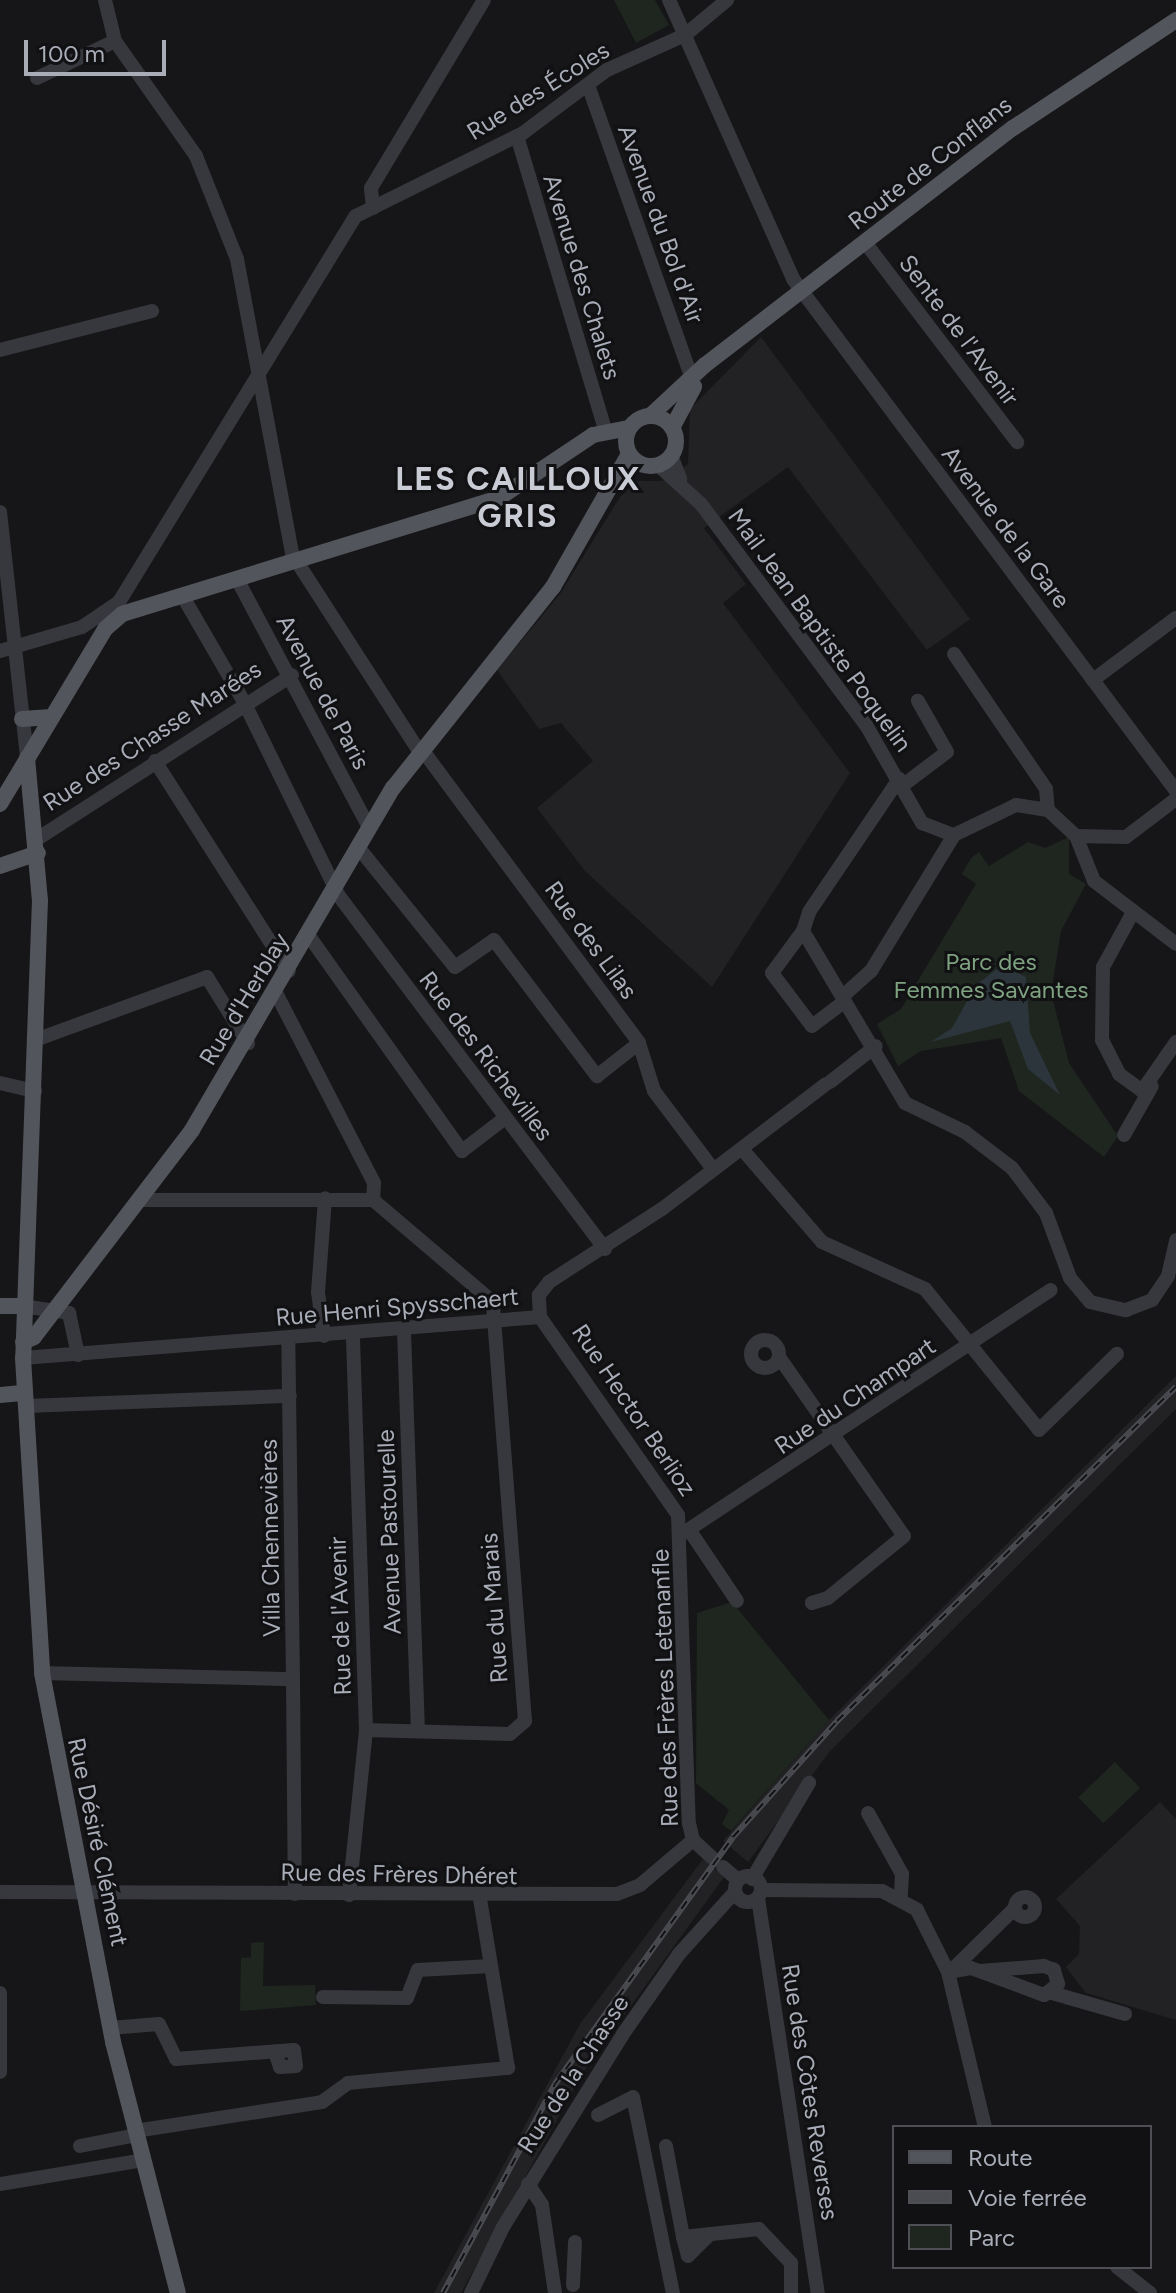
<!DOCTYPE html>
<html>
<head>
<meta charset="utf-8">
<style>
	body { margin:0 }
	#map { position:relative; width:1176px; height:2293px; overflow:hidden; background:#161618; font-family:Figtree,sans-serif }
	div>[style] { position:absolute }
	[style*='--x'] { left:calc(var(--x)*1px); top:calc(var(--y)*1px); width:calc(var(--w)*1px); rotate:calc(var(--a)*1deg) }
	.built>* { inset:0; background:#222225 }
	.green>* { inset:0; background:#1e261f; transform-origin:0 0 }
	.water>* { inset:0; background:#2c353c }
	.minor>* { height:14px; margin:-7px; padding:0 7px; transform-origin:7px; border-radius:7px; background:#37383d }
	.minor>.ring { margin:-7px; padding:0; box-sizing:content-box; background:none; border:14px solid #37383d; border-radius:50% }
	.major>* { height:16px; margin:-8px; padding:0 8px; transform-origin:8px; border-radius:8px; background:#53555c }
	.major>.ring { margin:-8px; padding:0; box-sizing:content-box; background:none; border:16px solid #53555c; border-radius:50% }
	.rail>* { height:6px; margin-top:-3px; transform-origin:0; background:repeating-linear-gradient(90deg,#111113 0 9px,#4a4c52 0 18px); box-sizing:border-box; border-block:2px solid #4a4c52 }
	span { translate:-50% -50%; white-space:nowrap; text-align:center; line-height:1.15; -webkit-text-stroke:6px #111113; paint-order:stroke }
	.street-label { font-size:24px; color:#a8adb8 }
	.park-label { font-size:24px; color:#7fa381 }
	.district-label { font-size:32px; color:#c9ccd4; font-weight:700; letter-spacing:2px }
	.legend { position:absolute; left:892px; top:2125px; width:260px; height:144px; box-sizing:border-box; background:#111113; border:2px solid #4d4f55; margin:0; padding:10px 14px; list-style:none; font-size:24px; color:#a8adb8 }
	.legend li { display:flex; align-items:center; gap:16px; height:40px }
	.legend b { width:40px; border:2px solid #4d4f55 }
	.scale { position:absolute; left:24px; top:40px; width:142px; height:36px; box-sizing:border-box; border:4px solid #a8adb8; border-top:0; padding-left:10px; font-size:24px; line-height:28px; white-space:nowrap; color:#a8adb8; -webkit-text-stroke:6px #111113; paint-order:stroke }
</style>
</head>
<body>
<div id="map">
	<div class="built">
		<i style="clip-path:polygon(761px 337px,970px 619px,927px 650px,788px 467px,704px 528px,746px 584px,723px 603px,850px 773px,712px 987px,585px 871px,537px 808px,593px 761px,561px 723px,539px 729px,497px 670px,560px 594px,620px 497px,638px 481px,662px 481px,688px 464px,690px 409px)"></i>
		<i style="clip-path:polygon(1176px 1376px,1176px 1409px,830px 1751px,748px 1862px,723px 1841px,829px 1720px)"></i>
		<i style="clip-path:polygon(1160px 1802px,1176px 1819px,1176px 2020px,1086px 1993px,1066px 1967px,1079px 1954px,1080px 1926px,1056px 1899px)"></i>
		<i style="clip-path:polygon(703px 1859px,724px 1877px,584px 2071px,461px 2293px,434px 2293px,580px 2024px)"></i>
	</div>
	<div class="green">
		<i style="clip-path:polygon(614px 0,655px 0,669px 25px,636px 43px)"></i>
		<i style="clip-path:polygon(1069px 837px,1069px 874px,1086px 884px,1061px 931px,1051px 993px,1069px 1063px,1118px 1136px,1104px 1157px,1019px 1091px,1001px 1038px,921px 1051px,898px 1066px,877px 1024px,901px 1009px,976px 884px,962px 874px,971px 858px,979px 852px,989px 866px,1028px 842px,1045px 848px)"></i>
		<i style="clip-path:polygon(732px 1602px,829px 1720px,731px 1831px,722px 1824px,729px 1810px,696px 1783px,697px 1613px)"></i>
		<i style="left:1115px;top:1762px;width:36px;height:51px;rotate:46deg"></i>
		<i style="clip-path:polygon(264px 1942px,263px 1986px,315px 1985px,316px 2005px,240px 2011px,241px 1958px,251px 1957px,251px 1943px)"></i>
	</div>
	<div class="water">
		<i style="clip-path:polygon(1002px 965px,1026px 977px,1030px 1033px,1060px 1095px,1028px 1069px,1010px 1021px,931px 1042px,952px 1028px,976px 985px)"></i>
	</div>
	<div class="minor">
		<i style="--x:105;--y:0;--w:42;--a:76.3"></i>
		<i style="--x:115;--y:41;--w:141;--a:54.8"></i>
		<i style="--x:196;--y:156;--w:111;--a:68.3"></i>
		<i style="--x:237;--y:259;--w:300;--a:79.4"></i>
		<i style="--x:292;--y:554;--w:234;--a:57.2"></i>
		<i style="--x:669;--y:0;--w:305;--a:66"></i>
		<i style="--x:793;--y:279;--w:639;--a:53.2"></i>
		<i style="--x:37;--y:78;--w:86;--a:-25.4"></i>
		<i style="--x:588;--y:85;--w:312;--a:70.5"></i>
		<i style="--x:517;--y:136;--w:307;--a:73.3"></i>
		<i style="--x:373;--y:208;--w:20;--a:-96"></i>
		<i style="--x:371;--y:188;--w:219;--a:-59"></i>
		<i style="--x:867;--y:245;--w:248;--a:52.7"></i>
		<i style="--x:0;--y:350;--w:157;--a:-14.4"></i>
		<i style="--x:671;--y:455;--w:26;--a:69"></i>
		<i style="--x:658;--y:465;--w:58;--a:42.2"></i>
		<i style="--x:701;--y:504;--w:276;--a:53.3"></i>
		<i style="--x:866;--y:725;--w:113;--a:60.3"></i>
		<i style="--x:922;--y:823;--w:34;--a:21"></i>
		<i style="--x:0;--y:512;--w:247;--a:83.7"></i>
		<i style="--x:237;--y:579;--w:281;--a:62"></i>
		<i style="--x:182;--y:595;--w:124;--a:59.9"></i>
		<i style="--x:244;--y:702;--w:216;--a:63.9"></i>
		<i style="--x:339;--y:896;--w:442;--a:53"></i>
		<i style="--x:0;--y:651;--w:85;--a:-16.3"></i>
		<i style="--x:82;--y:627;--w:45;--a:-34"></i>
		<i style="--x:119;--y:602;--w:453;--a:-58.5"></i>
		<i style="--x:356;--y:216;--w:186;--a:-26.4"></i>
		<i style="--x:523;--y:133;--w:105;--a:-36.9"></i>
		<i style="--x:607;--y:70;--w:85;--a:-24.2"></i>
		<i style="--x:685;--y:35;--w:55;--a:-39.8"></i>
		<i style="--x:954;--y:654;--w:163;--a:55.7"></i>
		<i style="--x:1046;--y:789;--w:21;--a:85"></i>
		<i style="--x:1093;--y:680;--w:104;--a:-36.8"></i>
		<i style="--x:421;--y:748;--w:367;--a:53.5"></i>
		<i style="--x:639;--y:1043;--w:50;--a:72.6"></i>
		<i style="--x:654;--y:1091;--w:93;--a:52.9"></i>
		<i style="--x:155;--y:761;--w:249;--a:57.5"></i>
		<i style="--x:902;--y:786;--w:56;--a:-37.1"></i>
		<i style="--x:947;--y:752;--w:59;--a:-119.6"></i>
		<i style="--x:954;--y:835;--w:69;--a:-25.8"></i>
		<i style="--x:1016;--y:805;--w:32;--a:9"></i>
		<i style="--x:1048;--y:810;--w:38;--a:43"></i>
		<i style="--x:1076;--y:836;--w:48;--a:68.2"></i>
		<i style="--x:1094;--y:881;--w:103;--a:37.5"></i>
		<i style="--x:1076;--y:836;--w:50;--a:1.1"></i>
		<i style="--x:1126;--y:837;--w:63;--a:-37.2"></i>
		<i style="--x:37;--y:839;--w:303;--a:-32.7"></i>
		<i style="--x:358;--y:847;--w:154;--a:51.1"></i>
		<i style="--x:455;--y:967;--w:47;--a:-34.7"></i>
		<i style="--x:494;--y:940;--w:171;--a:52.9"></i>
		<i style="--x:597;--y:1076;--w:53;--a:-38.2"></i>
		<i style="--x:1132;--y:914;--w:60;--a:118.7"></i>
		<i style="--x:1103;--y:967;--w:73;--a:90.8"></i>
		<i style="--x:1102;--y:1040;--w:38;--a:63"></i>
		<i style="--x:1119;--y:1074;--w:29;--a:36"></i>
		<i style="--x:1142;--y:1091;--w:60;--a:-55.2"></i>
		<i style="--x:803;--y:931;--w:200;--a:59.3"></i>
		<i style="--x:905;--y:1103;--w:67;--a:25.8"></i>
		<i style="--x:965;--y:1132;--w:59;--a:37.5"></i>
		<i style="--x:1012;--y:1168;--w:56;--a:52.9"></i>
		<i style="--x:1046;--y:1213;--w:69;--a:69.7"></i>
		<i style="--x:1070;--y:1278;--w:31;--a:50"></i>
		<i style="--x:1090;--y:1302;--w:37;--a:13"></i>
		<i style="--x:1126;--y:1310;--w:28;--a:-21"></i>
		<i style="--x:1152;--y:1300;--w:29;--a:-56"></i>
		<i style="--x:1168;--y:1276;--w:37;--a:-77"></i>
		<i style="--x:803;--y:931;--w:20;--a:-72"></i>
		<i style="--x:809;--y:912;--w:161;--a:-55.9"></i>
		<i style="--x:803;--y:931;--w:52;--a:126.4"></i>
		<i style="--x:772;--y:973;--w:66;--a:53"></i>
		<i style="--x:812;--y:1026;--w:41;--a:-37.1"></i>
		<i style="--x:309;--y:936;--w:264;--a:54.6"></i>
		<i style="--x:462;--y:1151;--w:54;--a:-37.5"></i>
		<i style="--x:276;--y:993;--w:214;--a:62.7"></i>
		<i style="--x:374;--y:1183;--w:17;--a:93"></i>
		<i style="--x:843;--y:996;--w:38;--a:-42"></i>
		<i style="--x:871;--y:971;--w:159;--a:-58.6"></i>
		<i style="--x:38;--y:1039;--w:180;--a:-20.1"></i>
		<i style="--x:207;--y:977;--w:78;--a:58.2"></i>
		<i style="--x:830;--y:1082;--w:58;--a:-38"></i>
		<i style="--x:0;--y:1083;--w:36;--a:13"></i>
		<i style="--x:1124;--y:1135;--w:56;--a:-60.3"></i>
		<i style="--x:742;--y:1149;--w:123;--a:49.3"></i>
		<i style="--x:822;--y:1242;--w:113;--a:24.5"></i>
		<i style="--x:925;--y:1289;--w:181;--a:51"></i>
		<i style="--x:1039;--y:1430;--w:109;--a:-44.3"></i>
		<i style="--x:141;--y:1200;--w:232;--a:0"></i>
		<i style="--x:23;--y:1306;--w:47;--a:8.7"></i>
		<i style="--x:69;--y:1313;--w:43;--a:77.9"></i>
		<i style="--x:540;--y:1317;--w:241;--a:55.1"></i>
		<i style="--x:678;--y:1515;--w:308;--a:88"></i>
		<i style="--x:689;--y:1823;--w:17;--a:77"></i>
		<i style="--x:693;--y:1840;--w:26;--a:43"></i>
		<i style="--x:540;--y:1317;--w:22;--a:-93"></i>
		<i style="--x:539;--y:1295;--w:16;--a:-52"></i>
		<i style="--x:549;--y:1282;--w:135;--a:-32.9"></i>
		<i style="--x:662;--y:1209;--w:206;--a:-37.3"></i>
		<i style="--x:404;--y:1331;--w:400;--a:88"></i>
		<i style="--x:324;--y:1336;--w:44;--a:-97.8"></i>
		<i style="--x:318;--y:1292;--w:94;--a:-85.7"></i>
		<i class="ring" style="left:751px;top:1340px;width:14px;height:14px"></i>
		<i style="--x:779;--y:1357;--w:218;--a:55.1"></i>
		<i style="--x:904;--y:1536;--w:98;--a:140.8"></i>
		<i style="--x:828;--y:1598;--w:17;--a:163"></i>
		<i style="--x:23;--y:1358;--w:519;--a:-4.53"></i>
		<i style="--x:26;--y:1406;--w:264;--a:-2.2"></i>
		<i style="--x:690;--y:1531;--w:84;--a:56.1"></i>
		<i style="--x:682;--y:1534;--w:442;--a:-33.5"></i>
		<i style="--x:42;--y:1673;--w:251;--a:1.4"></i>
		<i style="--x:293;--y:1679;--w:339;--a:-90.8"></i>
		<i style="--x:293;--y:1679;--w:215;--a:89.5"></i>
		<i style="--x:366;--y:1730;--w:144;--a:1.6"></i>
		<i style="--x:510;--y:1734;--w:20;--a:-41"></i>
		<i style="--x:525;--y:1721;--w:420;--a:-94.4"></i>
		<i style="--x:493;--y:1302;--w:157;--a:-139.6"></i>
		<i style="--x:868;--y:1813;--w:70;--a:60.9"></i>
		<i style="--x:902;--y:1874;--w:22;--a:93"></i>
		<i style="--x:723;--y:1867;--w:20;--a:41"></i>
		<i class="ring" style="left:735px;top:1876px;width:12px;height:12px"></i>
		<i style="--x:752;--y:1879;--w:112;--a:-59.3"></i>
		<i style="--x:764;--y:1890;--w:118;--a:0.5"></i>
		<i style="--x:882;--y:1891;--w:40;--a:28"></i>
		<i style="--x:917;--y:1910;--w:69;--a:63.4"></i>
		<i style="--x:948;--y:1972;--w:159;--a:76.6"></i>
		<i style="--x:0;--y:1892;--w:617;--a:0.19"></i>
		<i style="--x:617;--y:1894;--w:25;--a:-21"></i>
		<i style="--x:640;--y:1885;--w:70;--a:-40.3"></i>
		<i style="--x:349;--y:1895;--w:166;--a:-84.1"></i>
		<i style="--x:366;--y:1730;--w:395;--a:-91.9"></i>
		<i class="ring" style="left:1015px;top:1897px;width:6px;height:6px"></i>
		<i style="--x:758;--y:1898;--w:400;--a:81.4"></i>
		<i style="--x:952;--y:1970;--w:88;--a:-44.5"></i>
		<i style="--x:948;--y:1972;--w:23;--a:-10"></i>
		<i style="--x:971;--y:1968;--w:78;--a:20.3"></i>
		<i style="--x:1044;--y:1995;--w:18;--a:-38"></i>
		<i style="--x:1058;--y:1984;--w:15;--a:-106"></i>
		<i style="--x:1054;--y:1970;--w:11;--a:-158"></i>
		<i style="--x:1044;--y:1966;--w:64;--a:175.5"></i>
		<i style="--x:0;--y:1993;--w:79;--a:90"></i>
		<i style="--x:1052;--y:1993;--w:76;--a:16"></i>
		<i style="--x:323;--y:1997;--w:84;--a:0.7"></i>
		<i style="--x:407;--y:1998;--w:30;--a:-69"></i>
		<i style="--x:418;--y:1970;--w:73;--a:-3.1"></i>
		<i style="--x:110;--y:2028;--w:49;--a:-4.7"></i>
		<i style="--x:159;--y:2024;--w:39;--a:64"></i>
		<i style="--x:176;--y:2059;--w:118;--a:-4.4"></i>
		<i style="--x:294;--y:2050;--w:16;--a:83"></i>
		<i style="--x:296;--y:2066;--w:16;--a:176"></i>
		<i style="--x:280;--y:2067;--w:16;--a:-108"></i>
		<i style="--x:598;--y:2115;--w:39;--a:-27"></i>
		<i style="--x:633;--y:2097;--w:200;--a:78.5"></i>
		<i style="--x:135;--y:2131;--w:189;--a:-8.8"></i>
		<i style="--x:322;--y:2102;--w:32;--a:-36"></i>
		<i style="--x:348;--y:2083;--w:161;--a:-5.4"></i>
		<i style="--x:508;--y:2068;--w:172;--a:-99.4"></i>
		<i style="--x:80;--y:2146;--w:57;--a:-11.1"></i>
		<i style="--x:666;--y:2146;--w:93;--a:79.4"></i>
		<i style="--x:0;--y:2184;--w:145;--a:-9.5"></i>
		<i style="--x:528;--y:2184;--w:25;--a:56"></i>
		<i style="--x:542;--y:2205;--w:89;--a:81.6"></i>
		<i style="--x:710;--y:2234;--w:31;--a:135"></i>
		<i style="--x:688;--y:2256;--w:20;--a:-105"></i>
		<i style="--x:683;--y:2237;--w:76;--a:-6"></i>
		<i style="--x:759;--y:2229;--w:47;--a:46.7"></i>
		<i style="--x:791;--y:2263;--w:30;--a:90"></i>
		<i style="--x:1117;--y:2267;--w:42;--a:38.2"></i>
		<i style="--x:573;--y:2285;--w:43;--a:-87.3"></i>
		<i style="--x:471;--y:2293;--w:73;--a:-64.1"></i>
		<i style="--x:503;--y:2227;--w:227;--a:-58.1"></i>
		<i style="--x:623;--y:2034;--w:98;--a:-55"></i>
		<i style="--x:679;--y:1954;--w:82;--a:-48"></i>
	</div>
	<div class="major">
		<i style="--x:651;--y:415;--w:74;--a:-42.8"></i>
		<i style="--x:705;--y:365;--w:389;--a:-37.6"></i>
		<i style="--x:1013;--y:128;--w:196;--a:-33.5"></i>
		<i class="ring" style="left:626px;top:416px;width:34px;height:34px"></i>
		<i style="--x:672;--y:428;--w:47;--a:-61.8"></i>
		<i style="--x:22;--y:719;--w:30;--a:-4"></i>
		<i style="--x:27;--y:758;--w:143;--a:84.8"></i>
		<i style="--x:40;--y:900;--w:458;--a:92.1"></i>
		<i style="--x:23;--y:1358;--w:316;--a:86.5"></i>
		<i style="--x:42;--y:1673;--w:376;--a:79.1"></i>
		<i style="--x:113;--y:2042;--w:259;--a:75.5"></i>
		<i style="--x:0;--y:804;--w:204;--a:-59"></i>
		<i style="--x:105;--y:629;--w:23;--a:-41"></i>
		<i style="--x:122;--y:614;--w:394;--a:-17.1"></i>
		<i style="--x:499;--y:498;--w:113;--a:-33.8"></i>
		<i style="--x:593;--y:435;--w:37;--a:-11"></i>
		<i style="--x:0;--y:866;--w:40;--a:-18.9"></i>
		<i style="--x:0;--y:1306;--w:23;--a:0"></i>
		<i style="--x:23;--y:1342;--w:12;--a:-24"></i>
		<i style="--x:34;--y:1337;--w:260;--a:-52.6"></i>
		<i style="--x:192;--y:1130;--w:397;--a:-59.6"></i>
		<i style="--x:393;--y:788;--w:257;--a:-51.5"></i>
		<i style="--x:553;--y:587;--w:153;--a:-60.3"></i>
		<i style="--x:0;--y:1395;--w:25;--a:-5"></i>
	</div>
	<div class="rail">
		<i style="--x:443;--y:2293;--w:237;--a:-61.8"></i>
		<i style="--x:555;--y:2084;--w:304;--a:-54.2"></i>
		<i style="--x:733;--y:1837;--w:156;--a:-48.1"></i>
		<i style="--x:837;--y:1721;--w:476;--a:-44.6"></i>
	</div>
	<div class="street-label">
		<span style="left:538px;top:91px;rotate:-32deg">Rue des Écoles</span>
		<span style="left:930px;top:163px;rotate:-38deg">Route de Conflans</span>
		<span style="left:661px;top:224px;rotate:70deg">Avenue du Bol d'Air</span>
		<span style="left:582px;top:277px;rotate:73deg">Avenue des Chalets</span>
		<span style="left:959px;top:330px;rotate:53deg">Sente de l'Avenir</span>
		<span style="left:1006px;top:527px;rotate:53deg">Avenue de la Gare</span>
		<span style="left:820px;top:630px;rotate:54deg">Mail Jean Baptiste Poquelin</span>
		<span style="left:323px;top:692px;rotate:62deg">Avenue de Paris</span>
		<span style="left:152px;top:736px;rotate:-33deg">Rue des Chasse Marées</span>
		<span style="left:591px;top:940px;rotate:54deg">Rue des Lilas</span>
		<span style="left:244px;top:999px;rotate:-59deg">Rue d'Herblay</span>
		<span style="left:486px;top:1056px;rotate:53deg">Rue des Richevilles</span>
		<span style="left:397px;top:1307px;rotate:-5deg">Rue Henri Spysschaert</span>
		<span style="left:855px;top:1396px;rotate:-34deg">Rue du Champart</span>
		<span style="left:634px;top:1410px;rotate:56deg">Rue Hector Berlioz</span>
		<span style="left:389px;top:1532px;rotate:-92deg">Avenue Pastourelle</span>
		<span style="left:270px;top:1538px;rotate:-91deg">Villa Chennevières</span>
		<span style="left:494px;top:1608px;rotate:-94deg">Rue du Marais</span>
		<span style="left:340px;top:1616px;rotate:-92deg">Rue de l'Avenir</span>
		<span style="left:665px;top:1688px;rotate:-92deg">Rue des Frères Letenanfle</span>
		<span style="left:98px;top:1842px;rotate:78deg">Rue Désiré Clément</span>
		<span style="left:399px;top:1874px;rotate:1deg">Rue des Frères Dhéret</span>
		<span style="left:573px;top:2074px;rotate:-57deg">Rue de la Chasse</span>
		<span style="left:810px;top:2092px;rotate:81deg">Rue des Côtes Reverses</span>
	</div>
	<div class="park-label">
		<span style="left:991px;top:976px">Parc des<br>Femmes Savantes</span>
	</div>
	<div class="district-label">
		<span style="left:518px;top:498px">LES CAILLOUX<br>GRIS</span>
	</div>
	<ul class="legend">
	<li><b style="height:10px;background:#53555c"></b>Route</li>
	<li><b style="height:10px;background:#4a4c52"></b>Voie ferrée</li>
	<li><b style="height:22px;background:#1e261f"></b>Parc</li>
	</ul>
	<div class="scale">100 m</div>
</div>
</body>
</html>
